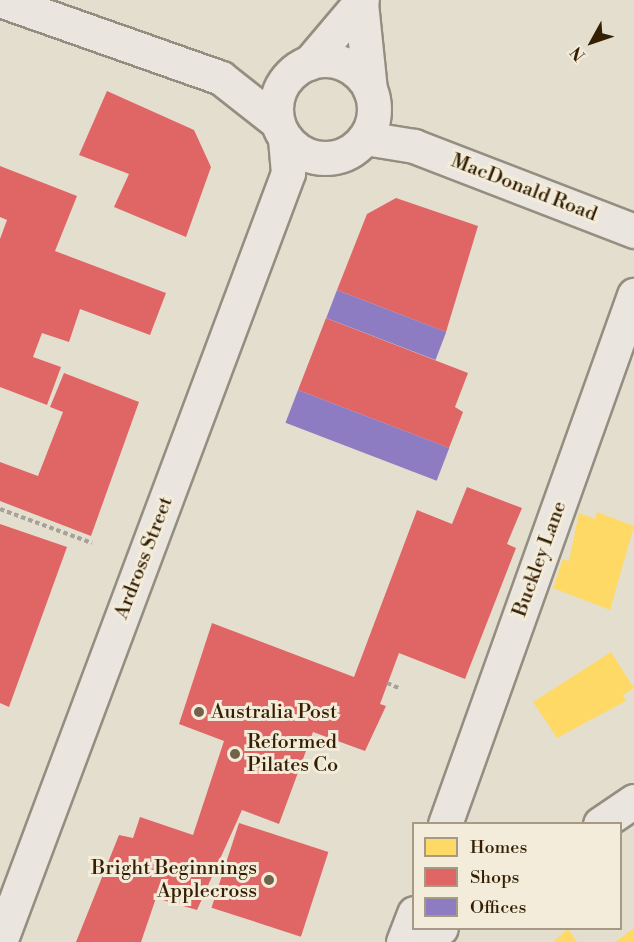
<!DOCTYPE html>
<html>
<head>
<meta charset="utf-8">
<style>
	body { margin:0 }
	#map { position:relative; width:634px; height:942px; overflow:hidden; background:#e4decf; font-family:"Libre Bodoni",serif }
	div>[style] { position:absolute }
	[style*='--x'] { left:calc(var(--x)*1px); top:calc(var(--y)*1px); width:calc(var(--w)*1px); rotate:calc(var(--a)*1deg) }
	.homes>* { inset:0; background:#ffd966 }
	.shops>* { inset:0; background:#e06666; transform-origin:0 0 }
	.offices>* { inset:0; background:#8e7cc3; transform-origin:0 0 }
	.path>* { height:4px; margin-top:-2px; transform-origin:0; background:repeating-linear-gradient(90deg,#a7a299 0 4.5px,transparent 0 7.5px) }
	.roads { filter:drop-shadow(2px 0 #948e81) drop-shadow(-2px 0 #948e81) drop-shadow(0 2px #948e81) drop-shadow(0 -2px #948e81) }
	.minor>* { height:33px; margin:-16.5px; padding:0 16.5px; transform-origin:16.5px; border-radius:16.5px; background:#eae6df }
	.minor>.ring { margin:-16.5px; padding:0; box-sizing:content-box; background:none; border:33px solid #eae6df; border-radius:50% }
	.dots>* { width:16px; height:16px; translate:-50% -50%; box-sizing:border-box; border:3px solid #f3ecda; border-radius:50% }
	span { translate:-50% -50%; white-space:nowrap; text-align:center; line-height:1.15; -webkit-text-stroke:6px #f3ecda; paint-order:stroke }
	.street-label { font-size:20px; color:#341f02 }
	.poi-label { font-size:20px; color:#341f02 }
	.left { translate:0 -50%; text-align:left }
	.right { translate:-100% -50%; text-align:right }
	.legend { position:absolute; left:412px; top:822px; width:210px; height:108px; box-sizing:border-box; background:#f3ecda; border:2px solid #a79a84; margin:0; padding:8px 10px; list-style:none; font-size:18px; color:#341f02 }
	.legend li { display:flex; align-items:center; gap:12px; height:30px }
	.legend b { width:30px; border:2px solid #a79a84 }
	.north { position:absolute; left:562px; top:12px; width:60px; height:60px; -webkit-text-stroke:4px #f3ecda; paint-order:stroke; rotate:230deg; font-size:16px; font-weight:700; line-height:24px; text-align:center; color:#341f02 }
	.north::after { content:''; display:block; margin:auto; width:21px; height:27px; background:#341f02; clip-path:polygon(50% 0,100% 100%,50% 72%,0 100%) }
</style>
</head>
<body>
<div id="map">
	<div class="homes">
		<i style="clip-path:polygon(597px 512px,634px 526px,610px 610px,553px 588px,563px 559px,569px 561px,579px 513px,595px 519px)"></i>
		<i style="clip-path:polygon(611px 652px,634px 688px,623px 695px,626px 701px,557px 738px,533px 702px)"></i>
		<i style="clip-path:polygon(634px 928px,634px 942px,615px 942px)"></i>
		<i style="clip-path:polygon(568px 929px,577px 942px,553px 942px)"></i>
	</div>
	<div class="shops">
		<i style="clip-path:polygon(107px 91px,194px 130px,211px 167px,186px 237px,114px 207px,129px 174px,79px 155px)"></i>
		<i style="clip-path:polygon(0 166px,77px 196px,55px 251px,166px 293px,150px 335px,80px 309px,69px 342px,42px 333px,33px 357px,61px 367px,47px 405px,0 387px,0 239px,7px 220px,0 217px)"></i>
		<i style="clip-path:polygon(396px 198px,478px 226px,446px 332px,337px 290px,367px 214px)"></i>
		<i style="clip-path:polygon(326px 318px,468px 373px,455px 407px,463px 412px,449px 448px,298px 390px)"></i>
		<i style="clip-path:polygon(64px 373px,139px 402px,91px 536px,0 501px,0 462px,38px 476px,63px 412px,50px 407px)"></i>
		<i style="clip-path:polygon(467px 487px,522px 508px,507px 544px,516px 548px,465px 679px,399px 653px,380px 704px,386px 706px,365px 751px,313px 732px,279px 824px,242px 810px,197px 910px,156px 898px,141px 942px,76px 942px,119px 835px,133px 838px,140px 817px,193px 835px,224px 741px,179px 724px,212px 623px,354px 677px,417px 510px,452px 524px)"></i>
		<i style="clip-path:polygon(0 524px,67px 547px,9px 707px,0 703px)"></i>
		<i style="left:239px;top:823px;width:94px;height:89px;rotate:18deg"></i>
	</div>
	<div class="offices">
		<i style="left:337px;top:290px;width:117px;height:30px;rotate:21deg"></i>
		<i style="left:298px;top:390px;width:162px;height:35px;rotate:21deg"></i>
	</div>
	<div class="path">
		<i style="--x:0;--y:509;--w:98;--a:20.3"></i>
		<i style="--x:387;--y:683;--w:13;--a:23"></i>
	</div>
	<div class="roads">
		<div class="minor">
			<i style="--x:0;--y:0;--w:234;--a:19.4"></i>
			<i style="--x:221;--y:78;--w:71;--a:38.2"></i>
			<i style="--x:361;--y:3;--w:87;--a:84.1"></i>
			<i class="ring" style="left:276px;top:60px;width:65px;height:65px"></i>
			<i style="--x:309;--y:63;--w:82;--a:-49.9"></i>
			<i style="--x:365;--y:138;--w:50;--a:9.3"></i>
			<i style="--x:414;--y:146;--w:236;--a:21.1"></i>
			<i style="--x:445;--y:824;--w:562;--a:-70.34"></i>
			<i style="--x:600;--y:824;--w:41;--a:-34.1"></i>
			<i style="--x:0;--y:942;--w:821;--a:-69.47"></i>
			<i style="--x:288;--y:173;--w:34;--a:-95"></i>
			<i style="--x:403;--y:942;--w:31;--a:-69"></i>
			<i style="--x:420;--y:942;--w:25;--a:-34"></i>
		</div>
	</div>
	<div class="dots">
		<i style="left:199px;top:712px;background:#72624a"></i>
		<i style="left:235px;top:754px;background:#72624a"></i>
		<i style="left:269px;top:880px;background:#72624a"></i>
	</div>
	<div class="street-label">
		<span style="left:524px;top:188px;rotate:21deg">MacDonald Road</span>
		<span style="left:144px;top:558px;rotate:-69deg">Ardross Street</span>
		<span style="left:540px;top:559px;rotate:-70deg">Buckley Lane</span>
	</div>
	<div class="poi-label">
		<span class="left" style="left:211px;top:712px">Australia Post</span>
		<span class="left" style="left:247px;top:754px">Reformed<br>Pilates Co</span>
		<span class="right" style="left:257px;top:880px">Bright Beginnings<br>Applecross</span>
	</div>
	<ul class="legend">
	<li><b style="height:16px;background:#ffd966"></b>Homes</li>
	<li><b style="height:16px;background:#e06666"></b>Shops</li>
	<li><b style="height:16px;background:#8e7cc3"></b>Offices</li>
	</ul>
	<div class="north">N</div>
</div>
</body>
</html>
